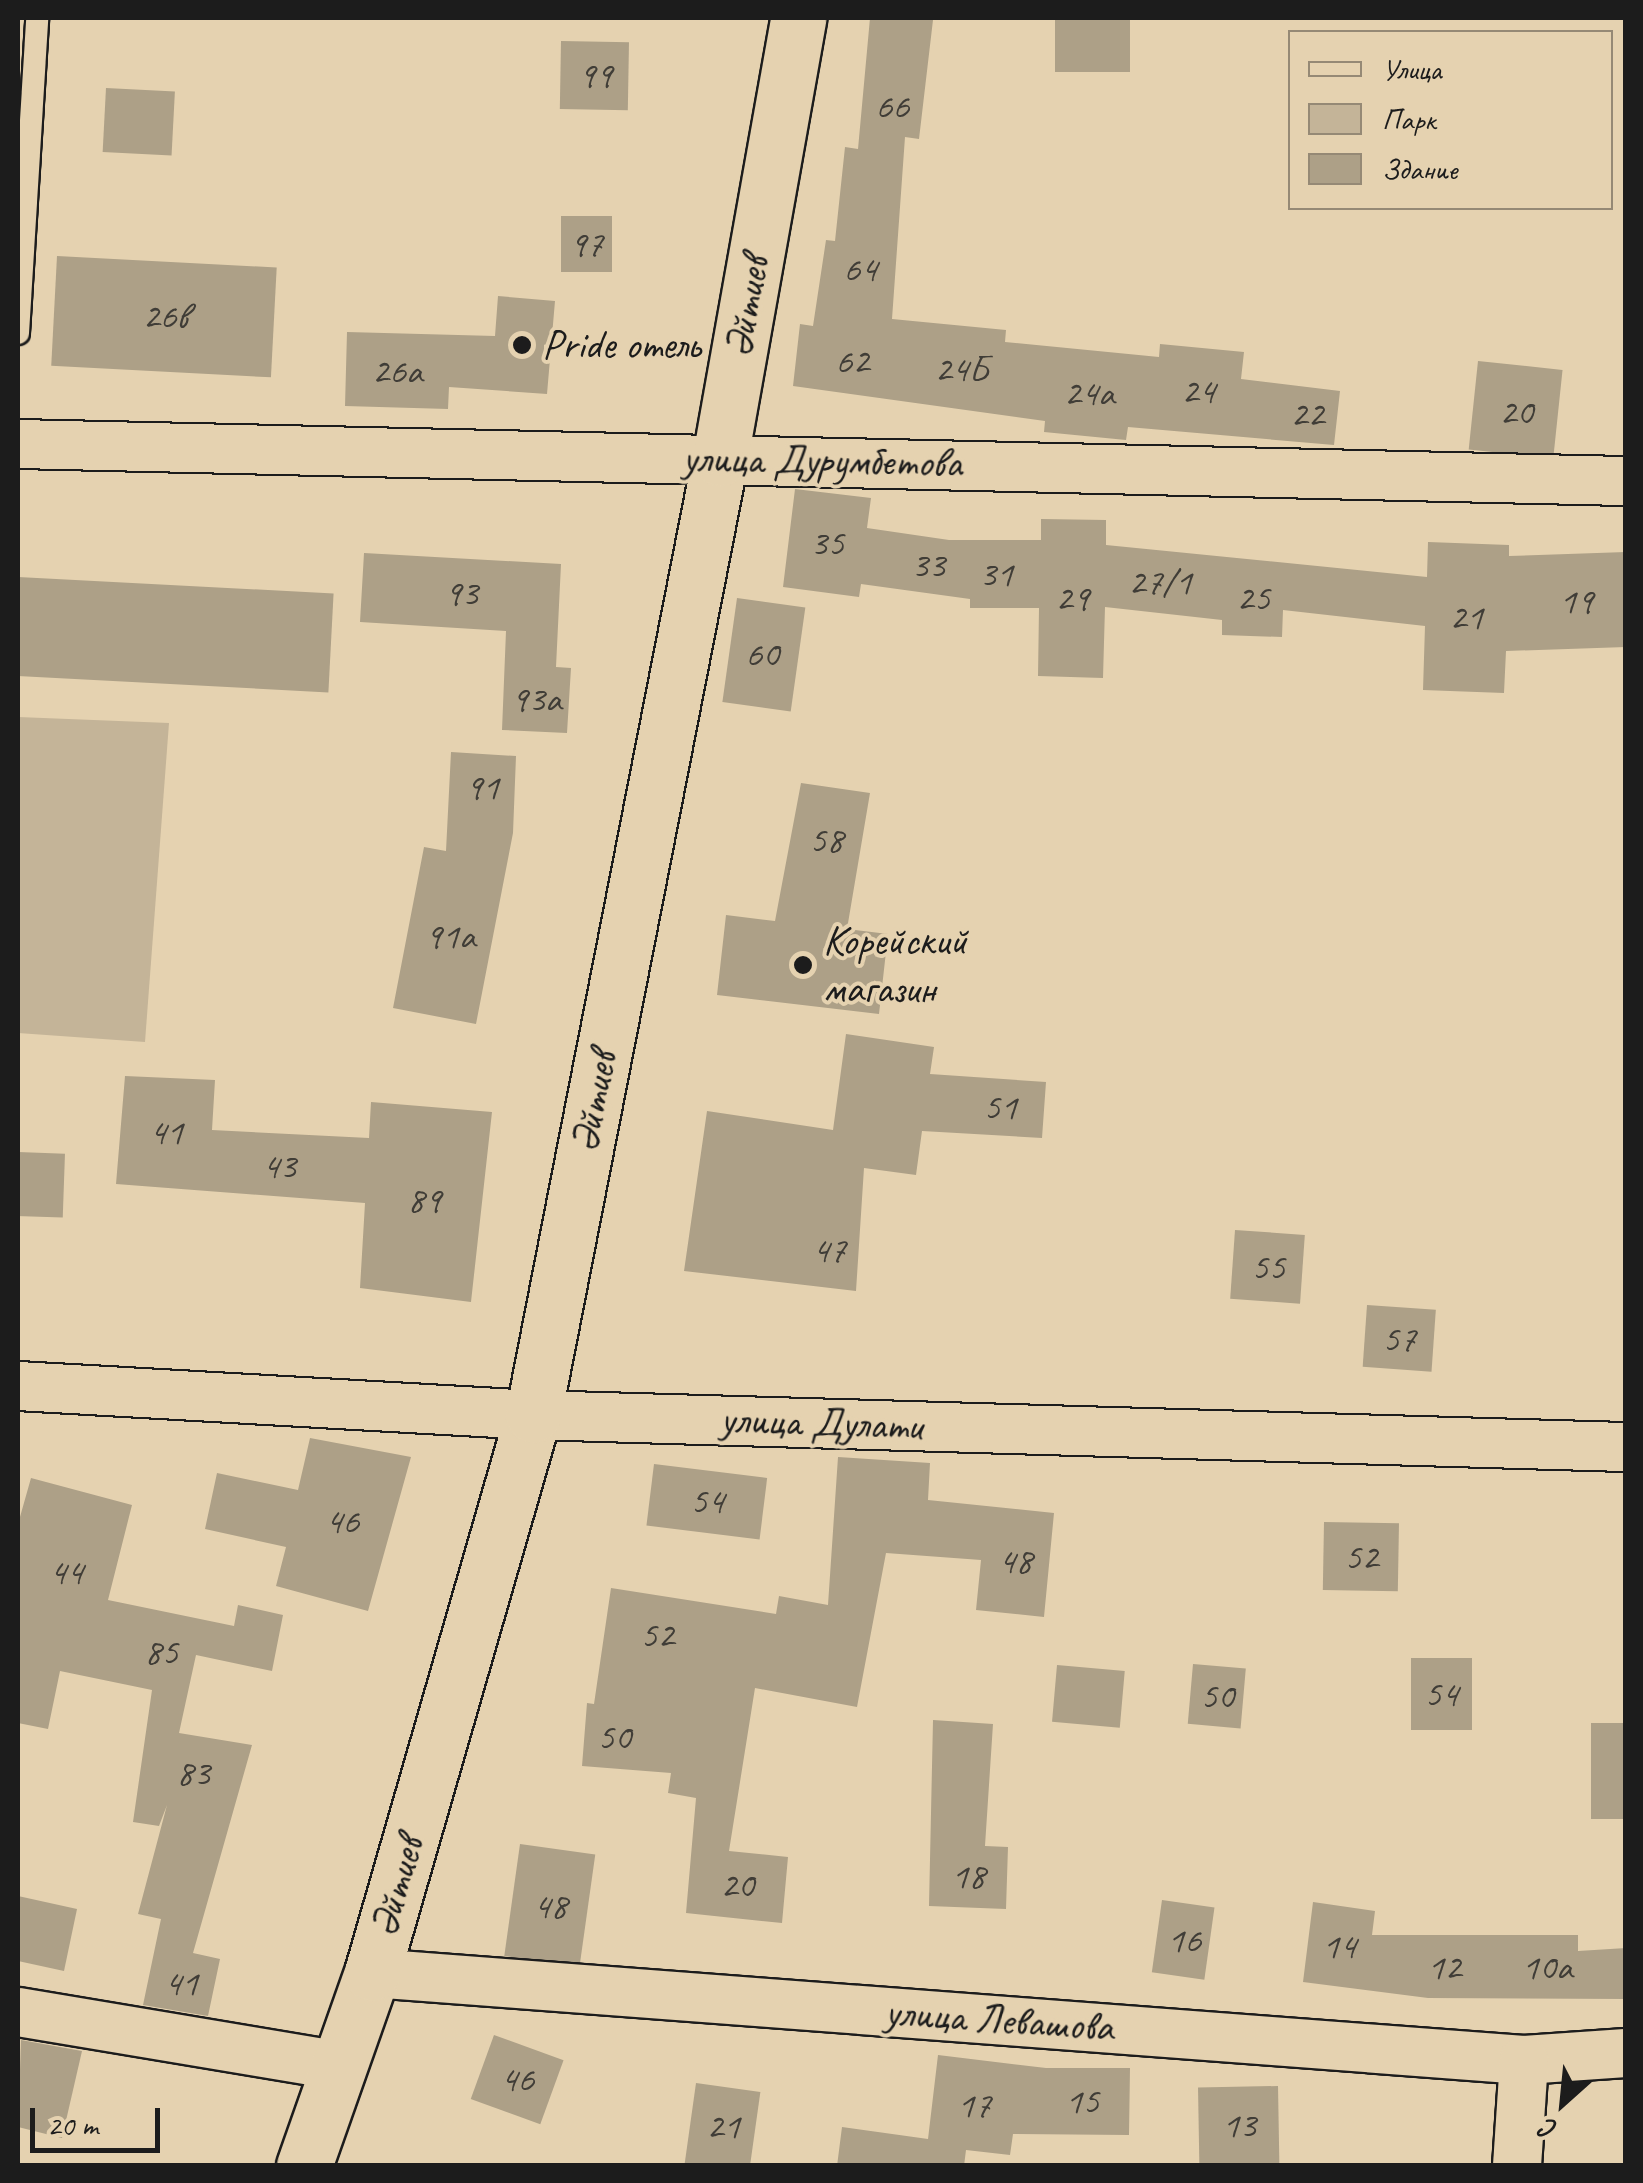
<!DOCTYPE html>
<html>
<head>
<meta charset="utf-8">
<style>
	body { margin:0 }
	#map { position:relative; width:1643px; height:2183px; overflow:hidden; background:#e5d2b0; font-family:Caveat,sans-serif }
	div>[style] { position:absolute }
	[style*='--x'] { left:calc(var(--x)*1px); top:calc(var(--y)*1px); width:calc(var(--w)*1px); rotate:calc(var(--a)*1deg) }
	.green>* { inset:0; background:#c4b498 }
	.building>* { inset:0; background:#ada087; transform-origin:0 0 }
	.roads { filter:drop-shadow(2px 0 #1c1c1c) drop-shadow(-2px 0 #1c1c1c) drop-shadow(0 2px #1c1c1c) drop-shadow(0 -2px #1c1c1c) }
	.service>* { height:22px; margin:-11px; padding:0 11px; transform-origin:11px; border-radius:11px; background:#e5d2b0 }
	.minor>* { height:48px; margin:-24px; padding:0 24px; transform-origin:24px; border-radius:24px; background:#e5d2b0 }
	.tertiary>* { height:55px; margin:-27.5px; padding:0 27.5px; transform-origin:27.5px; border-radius:27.5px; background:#e5d2b0 }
	.dots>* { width:28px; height:28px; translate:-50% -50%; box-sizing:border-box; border:5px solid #e5d2b0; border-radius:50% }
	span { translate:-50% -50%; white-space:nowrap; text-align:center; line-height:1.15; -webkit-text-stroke:8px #e5d2b0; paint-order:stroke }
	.number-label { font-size:38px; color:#403d37 }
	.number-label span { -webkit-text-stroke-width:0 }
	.street-label { font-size:42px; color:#1c1c1c }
	.poi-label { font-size:42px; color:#1c1c1c }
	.left { translate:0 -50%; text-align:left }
	.frame { position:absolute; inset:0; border:20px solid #1c1c1c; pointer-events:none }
	.legend { position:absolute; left:1288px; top:30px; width:325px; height:180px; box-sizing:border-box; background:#e5d2b0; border:2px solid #958975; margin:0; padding:12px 18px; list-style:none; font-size:30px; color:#1c1c1c }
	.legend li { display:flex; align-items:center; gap:20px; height:50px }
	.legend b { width:50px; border:2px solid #958975 }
	.north { position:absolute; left:1513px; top:2053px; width:100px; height:100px; -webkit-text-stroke:8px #e5d2b0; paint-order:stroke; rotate:207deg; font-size:28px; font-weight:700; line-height:40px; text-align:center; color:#1c1c1c }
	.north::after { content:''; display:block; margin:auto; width:35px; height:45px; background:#1c1c1c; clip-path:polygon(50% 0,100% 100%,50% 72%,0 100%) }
	.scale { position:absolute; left:30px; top:2108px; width:130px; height:45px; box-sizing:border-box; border:5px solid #1c1c1c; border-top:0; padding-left:12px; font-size:30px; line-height:35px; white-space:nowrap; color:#1c1c1c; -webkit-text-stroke:8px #e5d2b0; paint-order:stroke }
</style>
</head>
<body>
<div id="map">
	<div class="green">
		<i style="clip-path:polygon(18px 717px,169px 723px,145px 1042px,18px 1033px)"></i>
	</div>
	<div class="building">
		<i style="clip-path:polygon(870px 18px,933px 20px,919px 139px,905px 137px,892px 319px,1006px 330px,1005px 342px,1159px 357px,1160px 344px,1244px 352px,1241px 379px,1340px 391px,1334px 445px,1128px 427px,1126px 440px,1044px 432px,1045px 421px,793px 386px,800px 324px,813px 326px,826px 240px,835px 241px,845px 147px,858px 149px)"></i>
		<i style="left:1055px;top:18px;width:75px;height:54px"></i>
		<i style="left:561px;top:41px;width:68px;height:68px;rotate:1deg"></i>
		<i style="left:106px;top:88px;width:69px;height:64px;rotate:3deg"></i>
		<i style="left:561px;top:216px;width:51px;height:56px"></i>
		<i style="left:57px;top:256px;width:220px;height:110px;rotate:3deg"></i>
		<i style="clip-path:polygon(498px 296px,555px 301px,547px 394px,449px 387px,448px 409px,345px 406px,347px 332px,495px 336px)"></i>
		<i style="left:1478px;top:361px;width:85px;height:89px;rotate:6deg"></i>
		<i style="clip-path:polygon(795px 489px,871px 498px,867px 528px,949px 540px,1041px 540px,1041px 519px,1106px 520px,1106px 545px,1427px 577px,1428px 542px,1509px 545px,1509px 556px,1626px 552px,1626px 647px,1506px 651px,1504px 693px,1423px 690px,1425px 626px,1283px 610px,1282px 637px,1222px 635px,1222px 620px,1105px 607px,1103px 678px,1038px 676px,1039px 608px,970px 608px,970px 599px,861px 584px,859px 597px,783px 587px)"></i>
		<i style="clip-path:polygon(364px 553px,561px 564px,556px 667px,571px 668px,567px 733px,502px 730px,506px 631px,360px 622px)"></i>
		<i style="left:18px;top:577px;width:316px;height:99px;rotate:3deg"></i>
		<i style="left:737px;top:598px;width:69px;height:105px;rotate:8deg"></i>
		<i style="clip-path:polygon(451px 752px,516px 756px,513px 833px,476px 1024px,393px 1008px,424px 847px,446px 851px)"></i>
		<i style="clip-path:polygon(801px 783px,870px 793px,847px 929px,888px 934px,879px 1014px,717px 995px,726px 915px,775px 921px)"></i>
		<i style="clip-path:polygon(846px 1034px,934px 1047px,930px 1074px,1046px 1082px,1042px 1138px,922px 1131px,916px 1175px,864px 1168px,856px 1291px,684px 1271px,707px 1111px,833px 1130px)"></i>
		<i style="clip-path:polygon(125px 1076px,215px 1080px,212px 1130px,369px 1138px,371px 1102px,492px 1112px,471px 1302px,360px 1288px,365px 1203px,116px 1184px)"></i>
		<i style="left:18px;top:1152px;width:47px;height:64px;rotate:2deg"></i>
		<i style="left:1235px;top:1230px;width:70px;height:69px;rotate:4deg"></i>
		<i style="left:1367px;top:1305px;width:69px;height:62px;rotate:4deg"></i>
		<i style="clip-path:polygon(310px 1438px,411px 1457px,368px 1611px,276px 1586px,286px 1547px,205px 1529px,217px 1473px,298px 1490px)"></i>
		<i style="clip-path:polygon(838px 1457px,930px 1463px,928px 1500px,1054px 1513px,1044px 1617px,976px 1610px,981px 1560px,886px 1553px,857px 1707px,755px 1688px,729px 1851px,788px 1857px,782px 1923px,686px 1913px,696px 1798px,668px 1793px,671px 1773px,582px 1766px,587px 1703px,594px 1704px,611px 1588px,776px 1614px,779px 1596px,828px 1605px)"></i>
		<i style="left:654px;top:1464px;width:114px;height:62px;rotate:7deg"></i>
		<i style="clip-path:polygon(31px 1478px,132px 1505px,108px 1600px,234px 1626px,238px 1605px,283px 1615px,272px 1671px,196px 1655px,179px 1733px,252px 1745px,193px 1953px,220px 1959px,208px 2016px,143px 2005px,161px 1919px,138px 1914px,167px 1805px,159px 1826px,133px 1822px,152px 1690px,60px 1671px,48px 1729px,18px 1723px,18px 1524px)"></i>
		<i style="left:1324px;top:1522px;width:75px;height:68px;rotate:1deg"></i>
		<i style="left:1411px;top:1658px;width:61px;height:72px"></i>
		<i style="left:1193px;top:1664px;width:53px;height:60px;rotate:5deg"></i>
		<i style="left:1057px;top:1665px;width:68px;height:57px;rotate:5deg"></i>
		<i style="clip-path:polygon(933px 1720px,993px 1724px,985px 1846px,1008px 1847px,1006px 1909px,929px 1906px)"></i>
		<i style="left:1591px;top:1723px;width:35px;height:96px"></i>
		<i style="left:520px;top:1844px;width:76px;height:113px;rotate:8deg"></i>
		<i style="clip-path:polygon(18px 1896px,77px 1909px,64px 1971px,18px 1961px)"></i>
		<i style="left:1162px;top:1900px;width:53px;height:73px;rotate:8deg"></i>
		<i style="clip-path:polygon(1313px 1902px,1375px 1911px,1372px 1935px,1578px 1935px,1578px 1951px,1626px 1948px,1626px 1999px,1428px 1998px,1303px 1982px)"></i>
		<i style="left:494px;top:2035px;width:74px;height:68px;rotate:20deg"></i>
		<i style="clip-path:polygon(21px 2040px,82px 2051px,62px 2138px,18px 2127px)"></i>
		<i style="clip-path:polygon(938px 2055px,1046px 2068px,1130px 2068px,1129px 2135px,1013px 2134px,1010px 2155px,966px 2150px,964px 2166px,837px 2166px,842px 2127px,928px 2139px)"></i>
		<i style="left:696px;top:2083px;width:65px;height:84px;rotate:8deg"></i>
		<i style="left:1278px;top:2086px;width:77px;height:80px;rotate:89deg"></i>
	</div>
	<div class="roads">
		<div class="service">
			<i style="--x:18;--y:333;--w:316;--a:-86.5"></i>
		</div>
		<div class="minor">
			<i style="--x:18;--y:444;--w:1608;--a:1.32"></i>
			<i style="--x:18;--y:1386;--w:516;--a:3.22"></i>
			<i style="--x:533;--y:1415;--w:1093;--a:1.68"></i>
			<i style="--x:372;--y:1973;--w:1155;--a:4.32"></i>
			<i style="--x:1524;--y:2060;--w:102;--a:-3.9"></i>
			<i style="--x:18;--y:2012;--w:327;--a:9.5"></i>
			<i style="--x:1517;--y:2166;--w:106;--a:-86.2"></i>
		</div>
		<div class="tertiary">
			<i style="--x:304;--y:2166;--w:205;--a:-70.6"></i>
			<i style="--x:372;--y:1973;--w:581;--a:-73.91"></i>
			<i style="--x:533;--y:1415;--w:975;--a:-78.94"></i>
			<i style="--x:720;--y:458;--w:447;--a:-79.9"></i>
		</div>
	</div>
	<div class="dots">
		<i style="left:522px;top:345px;background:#1c1c1c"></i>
		<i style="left:803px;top:965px;background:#1c1c1c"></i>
	</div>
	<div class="number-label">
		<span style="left:595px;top:75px">99</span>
		<span style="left:892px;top:106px">66</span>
		<span style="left:586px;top:244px">97</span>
		<span style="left:860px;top:269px">64</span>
		<span style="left:165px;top:316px">26в</span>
		<span style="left:852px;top:361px">62</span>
		<span style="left:961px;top:369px">24Б</span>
		<span style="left:397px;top:371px">26а</span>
		<span style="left:1198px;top:391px">24</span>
		<span style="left:1089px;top:393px">24а</span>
		<span style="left:1516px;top:412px">20</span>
		<span style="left:1307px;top:414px">22</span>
		<span style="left:827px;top:543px">35</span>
		<span style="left:928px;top:565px">33</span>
		<span style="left:996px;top:574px">31</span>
		<span style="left:1160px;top:582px">27/1</span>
		<span style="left:461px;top:593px">93</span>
		<span style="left:1072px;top:598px">29</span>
		<span style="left:1253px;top:598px">25</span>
		<span style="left:1576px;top:601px">19</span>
		<span style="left:1466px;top:617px">21</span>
		<span style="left:762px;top:654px">60</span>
		<span style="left:536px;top:699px">93а</span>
		<span style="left:482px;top:787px">91</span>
		<span style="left:826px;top:840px">58</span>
		<span style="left:450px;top:936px">91а</span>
		<span style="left:1000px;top:1107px">51</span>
		<span style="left:166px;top:1132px">41</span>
		<span style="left:279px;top:1166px">43</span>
		<span style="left:424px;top:1200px">89</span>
		<span style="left:829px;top:1250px">47</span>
		<span style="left:1268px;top:1267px">55</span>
		<span style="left:1399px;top:1339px">57</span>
		<span style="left:707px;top:1501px">54</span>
		<span style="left:342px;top:1521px">46</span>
		<span style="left:1361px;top:1557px">52</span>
		<span style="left:1015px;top:1561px">48</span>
		<span style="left:66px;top:1572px">44</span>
		<span style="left:657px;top:1635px">52</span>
		<span style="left:161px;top:1652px">85</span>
		<span style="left:1441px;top:1694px">54</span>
		<span style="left:1217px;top:1696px">50</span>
		<span style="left:614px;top:1737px">50</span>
		<span style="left:193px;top:1773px">83</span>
		<span style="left:968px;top:1876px">18</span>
		<span style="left:737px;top:1885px">20</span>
		<span style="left:550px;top:1906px">48</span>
		<span style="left:1184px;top:1940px">16</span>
		<span style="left:1339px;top:1946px">14</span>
		<span style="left:1444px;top:1967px">12</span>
		<span style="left:1547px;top:1967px">10а</span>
		<span style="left:181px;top:1983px">41</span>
		<span style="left:517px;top:2079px">46</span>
		<span style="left:1082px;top:2101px">15</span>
		<span style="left:974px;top:2105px">17</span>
		<span style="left:1239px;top:2125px">13</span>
		<span style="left:723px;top:2126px">21</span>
	</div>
	<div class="street-label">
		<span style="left:747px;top:307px;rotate:-80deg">Әйтиев</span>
		<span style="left:822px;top:461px;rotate:1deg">улица Дурумбетова</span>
		<span style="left:594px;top:1102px;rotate:-79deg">Әйтиев</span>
		<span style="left:821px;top:1423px;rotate:2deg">улица Дулати</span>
		<span style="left:397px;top:1887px;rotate:-74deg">Әйтиев</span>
		<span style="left:999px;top:2020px;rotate:4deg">улица Левашова</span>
	</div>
	<div class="poi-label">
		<span class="left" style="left:542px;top:345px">Pride отель</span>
		<span class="left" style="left:823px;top:965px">Корейский<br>магазин</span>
	</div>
	<div class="frame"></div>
	<ul class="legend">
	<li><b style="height:12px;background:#e5d2b0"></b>Улица</li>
	<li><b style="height:28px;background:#c4b498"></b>Парк</li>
	<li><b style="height:28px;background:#ada087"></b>Здание</li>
	</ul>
	<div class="north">С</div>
	<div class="scale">20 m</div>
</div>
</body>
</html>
